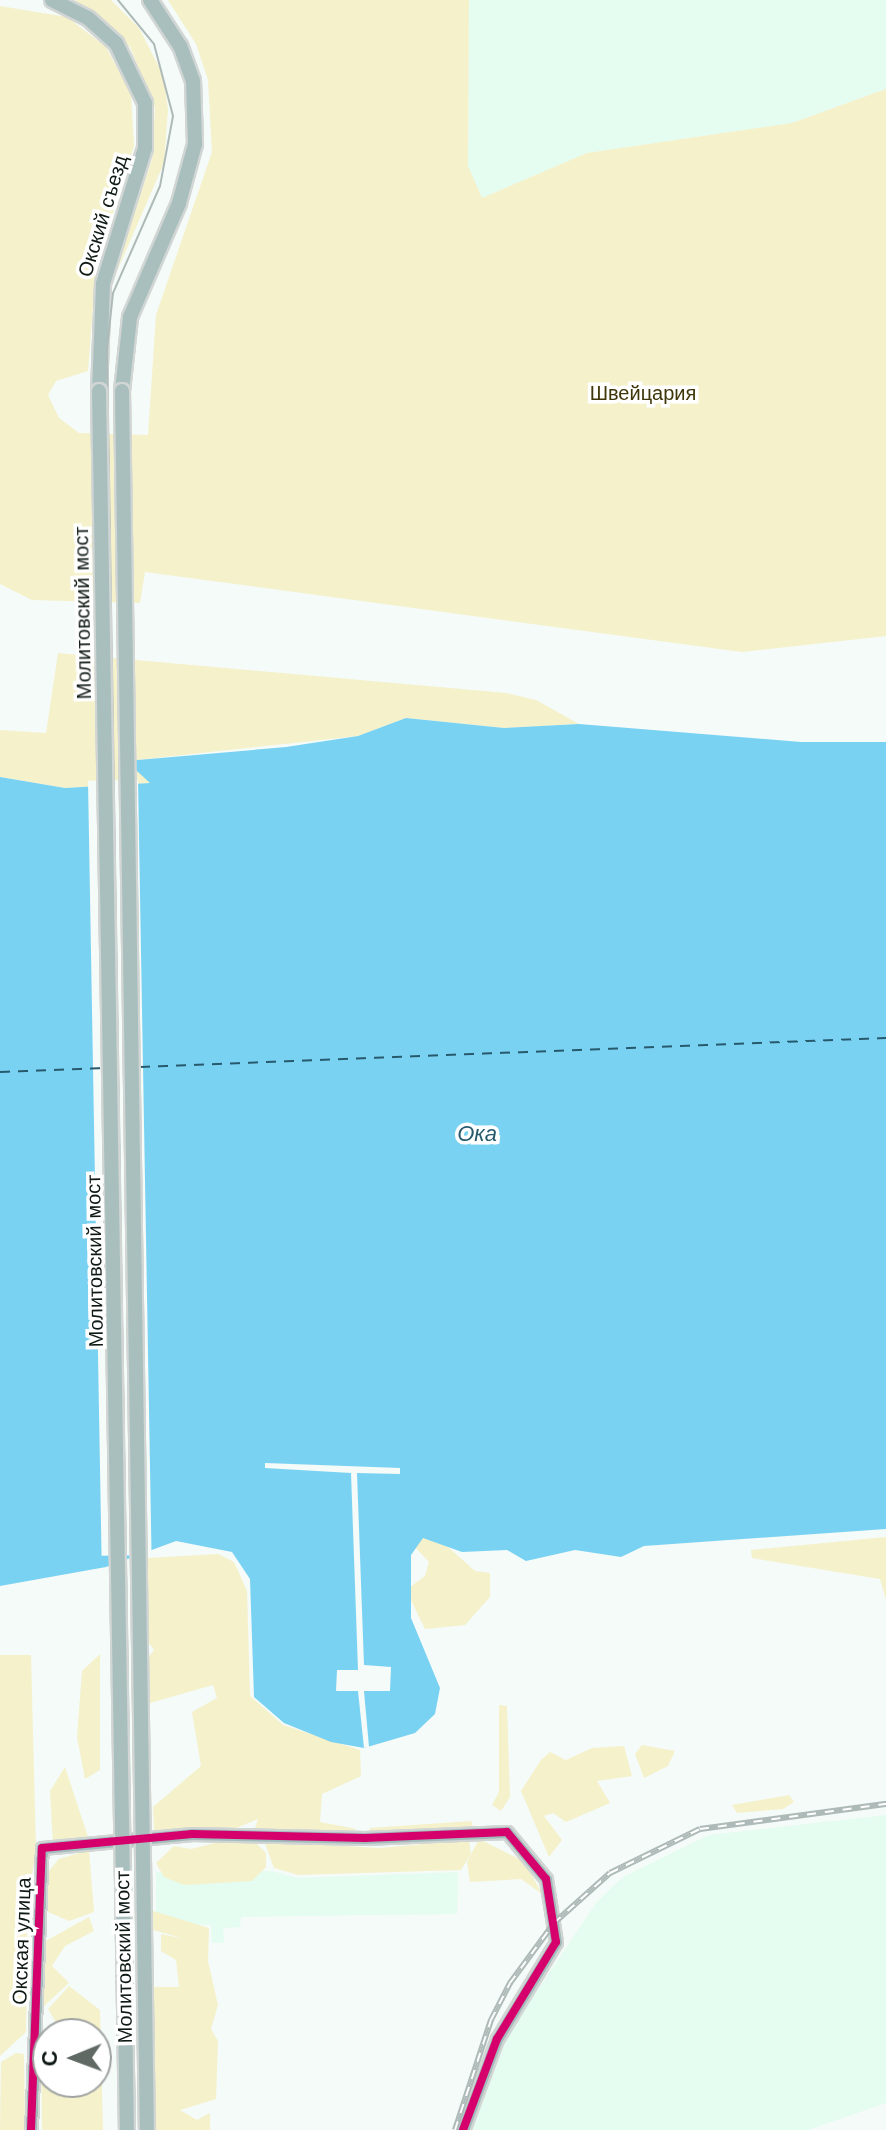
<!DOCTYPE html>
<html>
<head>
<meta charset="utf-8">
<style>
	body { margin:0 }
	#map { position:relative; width:886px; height:2130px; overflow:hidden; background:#f5fbf8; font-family:"Work Sans",sans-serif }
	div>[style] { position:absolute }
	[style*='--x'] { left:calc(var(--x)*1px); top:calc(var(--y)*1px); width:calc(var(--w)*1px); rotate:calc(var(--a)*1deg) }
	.built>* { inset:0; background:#e5fcf0 }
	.green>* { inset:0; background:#f4f1cb }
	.water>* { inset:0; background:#7ad2f3 }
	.pier>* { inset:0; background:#f5fbf8; transform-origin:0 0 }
	.ferry>* { height:2px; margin-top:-1px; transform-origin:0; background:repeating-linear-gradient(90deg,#27596d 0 10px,transparent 0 18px) }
	.roads { filter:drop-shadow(2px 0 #d1d6d4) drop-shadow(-2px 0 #d1d6d4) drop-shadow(0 2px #d1d6d4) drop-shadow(0 -2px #d1d6d4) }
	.minor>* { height:11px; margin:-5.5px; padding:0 5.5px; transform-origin:5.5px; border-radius:5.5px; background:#a2bcbc }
	.major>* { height:14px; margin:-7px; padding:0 7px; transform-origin:7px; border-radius:7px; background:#a8bfbe }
	.tram>* { height:2px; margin:-1px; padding:0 1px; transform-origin:1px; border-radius:1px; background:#aebab8 }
	.rail>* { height:6px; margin-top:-3px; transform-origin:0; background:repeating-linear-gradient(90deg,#fff 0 9px,#aebab8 0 18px); box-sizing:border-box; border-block:2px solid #aebab8 }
	.bridges { filter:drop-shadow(2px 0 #d1d6d4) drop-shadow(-2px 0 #d1d6d4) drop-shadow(0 2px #d1d6d4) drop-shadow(0 -2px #d1d6d4) }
	.major-bridge>* { height:14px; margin:-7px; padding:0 7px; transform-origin:7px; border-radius:7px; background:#a8bfbe }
	.cycleway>* { height:8px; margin:-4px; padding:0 4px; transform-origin:4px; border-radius:4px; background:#d6006c }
	span { translate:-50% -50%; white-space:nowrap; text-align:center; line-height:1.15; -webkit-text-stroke:7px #fff; paint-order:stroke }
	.street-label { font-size:20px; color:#101a15 }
	.park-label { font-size:20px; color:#3f3709 }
	.water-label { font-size:22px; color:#27596d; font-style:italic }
	.north { position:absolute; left:32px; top:2018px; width:80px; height:80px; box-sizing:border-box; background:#fff; border:2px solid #9fa3a1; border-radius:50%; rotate:269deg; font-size:22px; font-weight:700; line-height:32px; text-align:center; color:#101a15 }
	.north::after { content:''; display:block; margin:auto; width:28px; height:36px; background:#606964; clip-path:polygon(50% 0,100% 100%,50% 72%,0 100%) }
</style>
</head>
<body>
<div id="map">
	<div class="built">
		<i style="clip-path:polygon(469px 0,886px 0,886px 89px,792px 123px,587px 153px,482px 198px,468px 166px)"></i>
		<i style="clip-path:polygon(886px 1815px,886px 2103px,808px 2130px,472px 2130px,510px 2031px,596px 1903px,623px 1877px,709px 1835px)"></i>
		<i style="clip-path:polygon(272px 1871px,297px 1878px,458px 1872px,457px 1914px,241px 1917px,240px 1927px,223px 1928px,224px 1943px,212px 1943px,211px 1925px,156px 1923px,156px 1872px)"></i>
	</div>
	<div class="green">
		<i style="clip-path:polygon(75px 0,111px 0,139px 28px,163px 75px,168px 109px,164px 163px,111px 285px,152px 159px,155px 108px,130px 47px)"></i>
		<i style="clip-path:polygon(168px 0,469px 0,468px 166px,482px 198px,587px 153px,792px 123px,886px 89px,886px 636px,742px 652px,145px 572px,140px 603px,32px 600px,0 584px,0 6px,67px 17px,106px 47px,131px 94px,134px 146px,96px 267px,88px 371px,56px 381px,48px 395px,59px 418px,79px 433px,148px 435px,156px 315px,212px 152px,208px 80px,196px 44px)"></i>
		<i style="clip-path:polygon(58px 653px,506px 693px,536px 700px,579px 724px,504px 728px,406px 718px,358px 736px,127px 761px,151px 783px,65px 788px,0 777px,0 730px,46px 733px)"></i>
		<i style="clip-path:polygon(430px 1531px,475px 1571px,490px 1573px,490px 1597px,465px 1625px,425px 1629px,406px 1590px,425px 1576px,429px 1562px,411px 1543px)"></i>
		<i style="clip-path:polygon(886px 1537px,886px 1600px,880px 1579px,752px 1558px,751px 1550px)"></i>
		<i style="clip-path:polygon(218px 1554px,234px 1562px,247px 1591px,250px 1696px,283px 1725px,360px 1750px,361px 1776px,322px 1794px,320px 1822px,357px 1829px,334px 1835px,255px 1828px,258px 1819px,234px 1829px,154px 1830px,153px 1807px,201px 1766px,192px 1712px,217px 1698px,213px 1685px,150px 1703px,146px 1661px,154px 1650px,147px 1640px,143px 1572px,148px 1558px)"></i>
		<i style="clip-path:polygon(100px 1654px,100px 1770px,85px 1779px,77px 1737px,82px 1671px)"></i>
		<i style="clip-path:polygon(0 1655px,31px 1655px,36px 1850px,28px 1901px,26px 2032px,0 2056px)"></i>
		<i style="clip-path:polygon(499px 1705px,507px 1706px,510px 1797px,501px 1811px,492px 1805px,499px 1792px)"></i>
		<i style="clip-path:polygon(642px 1745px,675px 1751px,668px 1766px,644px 1778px,635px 1754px)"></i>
		<i style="clip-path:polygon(624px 1746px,632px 1776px,597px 1781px,610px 1803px,566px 1822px,553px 1813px,544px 1816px,562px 1840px,549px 1857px,521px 1791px,541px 1760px,550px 1752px,566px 1760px,592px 1748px)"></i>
		<i style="clip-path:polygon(65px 1767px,89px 1840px,53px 1845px,50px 1791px)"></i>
		<i style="clip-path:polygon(789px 1795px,794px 1802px,783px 1809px,737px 1813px,732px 1805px)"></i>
		<i style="clip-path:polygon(472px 1821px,473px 1830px,369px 1835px,370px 1828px)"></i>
		<i style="clip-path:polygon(479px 1839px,525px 1862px,542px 1894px,521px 1879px,470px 1882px,467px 1862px)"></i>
		<i style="clip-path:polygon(227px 1840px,257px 1844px,266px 1853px,266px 1867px,252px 1881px,184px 1885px,164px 1877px,156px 1863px,174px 1846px,191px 1849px)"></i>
		<i style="clip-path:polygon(469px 1840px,471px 1854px,461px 1870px,298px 1875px,274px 1868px,264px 1841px,379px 1848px)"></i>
		<i style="clip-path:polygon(89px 1850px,94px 1912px,69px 1921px,48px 1912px,47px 1873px,59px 1859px)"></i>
		<i style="clip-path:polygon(150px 1910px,209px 1928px,208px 1961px,218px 2005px,211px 2029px,218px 2041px,216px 2099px,180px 2110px,197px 2120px,210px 2113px,210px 2130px,152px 2130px,149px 1987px,179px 1987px,176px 1960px,161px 1951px,161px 1934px,185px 1939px,150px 1929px)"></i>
		<i style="clip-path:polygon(89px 1917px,94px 1931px,65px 1946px,52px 1966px,69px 1983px,42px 2008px,44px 1942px)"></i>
		<i style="clip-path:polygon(69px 1986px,100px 2010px,103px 2130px,42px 2130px,41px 2041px,48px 2039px,48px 2082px,96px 2082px,96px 2034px,63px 2034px,48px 2009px)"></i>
		<i style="clip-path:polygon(16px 2053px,24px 2054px,25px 2130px,0 2130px,1px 2062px)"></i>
	</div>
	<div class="water">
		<i style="clip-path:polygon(406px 718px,504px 728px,579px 724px,801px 742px,886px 742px,886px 1529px,644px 1546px,621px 1557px,575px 1550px,526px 1561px,507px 1550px,462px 1552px,423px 1538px,411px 1555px,411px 1618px,440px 1688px,435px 1714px,415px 1733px,364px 1748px,331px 1742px,284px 1723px,254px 1697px,250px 1579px,232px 1552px,176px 1541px,106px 1567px,0 1586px,0 777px,65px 788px,150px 783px,126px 761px,286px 747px,358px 736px)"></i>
	</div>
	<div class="pier">
		<i style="left:138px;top:780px;width:775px;height:50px;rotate:89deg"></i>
		<i style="clip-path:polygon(265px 1463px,400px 1468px,400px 1474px,357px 1473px,364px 1665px,391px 1667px,390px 1691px,364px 1691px,369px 1747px,364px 1748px,358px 1691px,336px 1691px,337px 1670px,358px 1670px,351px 1473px,265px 1468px)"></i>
	</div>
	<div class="ferry">
		<i style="--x:140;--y:1067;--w:747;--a:-2.23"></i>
		<i style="--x:0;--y:1072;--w:105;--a:-2.2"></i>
	</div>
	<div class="roads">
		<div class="minor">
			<i style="--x:31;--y:2130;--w:282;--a:-87.8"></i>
			<i style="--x:42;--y:1848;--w:151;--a:-5.3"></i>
			<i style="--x:192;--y:1834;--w:173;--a:1.3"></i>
			<i style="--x:365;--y:1838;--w:142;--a:-2.4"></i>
			<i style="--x:507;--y:1832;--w:61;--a:50.3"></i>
			<i style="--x:546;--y:1879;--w:64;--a:81"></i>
			<i style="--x:556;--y:1942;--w:114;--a:121.3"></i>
			<i style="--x:497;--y:2039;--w:97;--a:110.5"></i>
		</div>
		<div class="major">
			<i style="--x:52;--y:0;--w:40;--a:26.6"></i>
			<i style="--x:88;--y:18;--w:38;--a:42"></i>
			<i style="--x:116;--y:43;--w:67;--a:64.2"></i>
			<i style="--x:145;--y:103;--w:45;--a:90"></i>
			<i style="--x:145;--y:148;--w:142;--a:107.2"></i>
			<i style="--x:103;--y:284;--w:107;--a:92.1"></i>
			<i style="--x:122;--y:391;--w:74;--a:-83.8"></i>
			<i style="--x:130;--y:317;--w:124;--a:-66.7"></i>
			<i style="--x:179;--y:203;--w:61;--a:-74.8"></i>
			<i style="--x:195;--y:144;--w:63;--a:-91.8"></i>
			<i style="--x:193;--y:81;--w:37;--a:-110"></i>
			<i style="--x:180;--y:46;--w:55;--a:-123.1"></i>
		</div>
	</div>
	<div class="tram">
		<i style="--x:118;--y:0;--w:57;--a:50.7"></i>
		<i style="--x:154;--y:44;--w:74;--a:75.2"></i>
		<i style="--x:173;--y:116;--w:71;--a:100.5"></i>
		<i style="--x:160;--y:186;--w:117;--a:113.7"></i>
		<i style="--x:113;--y:293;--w:56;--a:96.1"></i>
		<i style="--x:107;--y:349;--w:1781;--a:89.1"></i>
	</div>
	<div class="rail">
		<i style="--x:455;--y:2130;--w:116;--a:-71.9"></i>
		<i style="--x:491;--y:2020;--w:42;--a:-62.8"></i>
		<i style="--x:510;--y:1983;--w:74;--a:-53.7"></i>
		<i style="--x:554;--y:1923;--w:75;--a:-41.8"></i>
		<i style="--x:610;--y:1873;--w:100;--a:-26.1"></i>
		<i style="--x:700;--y:1829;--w:188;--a:-7.7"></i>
	</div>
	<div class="bridges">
		<div class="major-bridge">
			<i style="--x:99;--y:391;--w:1739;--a:89.08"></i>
			<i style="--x:122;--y:391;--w:1739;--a:89.18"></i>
		</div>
	</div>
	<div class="cycleway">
		<i style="--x:31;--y:2130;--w:282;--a:-87.8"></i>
		<i style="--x:42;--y:1848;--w:151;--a:-5.3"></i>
		<i style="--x:192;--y:1834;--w:173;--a:1.3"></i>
		<i style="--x:365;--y:1838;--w:142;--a:-2.4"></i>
		<i style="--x:507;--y:1832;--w:61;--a:50.3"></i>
		<i style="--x:546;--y:1879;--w:64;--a:81"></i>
		<i style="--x:556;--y:1942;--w:114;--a:121.3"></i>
		<i style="--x:497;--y:2039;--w:97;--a:110.5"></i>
	</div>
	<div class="street-label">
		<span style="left:103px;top:216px;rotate:-73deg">Окский съезд</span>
		<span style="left:83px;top:613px;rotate:-91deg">Молитовский мост</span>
		<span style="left:95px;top:1261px;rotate:-91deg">Молитовский мост</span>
		<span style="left:22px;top:1941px;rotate:-88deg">Окская улица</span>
		<span style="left:124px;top:1957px;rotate:-91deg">Молитовский мост</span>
	</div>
	<div class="park-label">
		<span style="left:643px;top:393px">Швейцария</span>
	</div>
	<div class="water-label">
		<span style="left:477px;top:1134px">Ока</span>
	</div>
	<div class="north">С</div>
</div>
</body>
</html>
